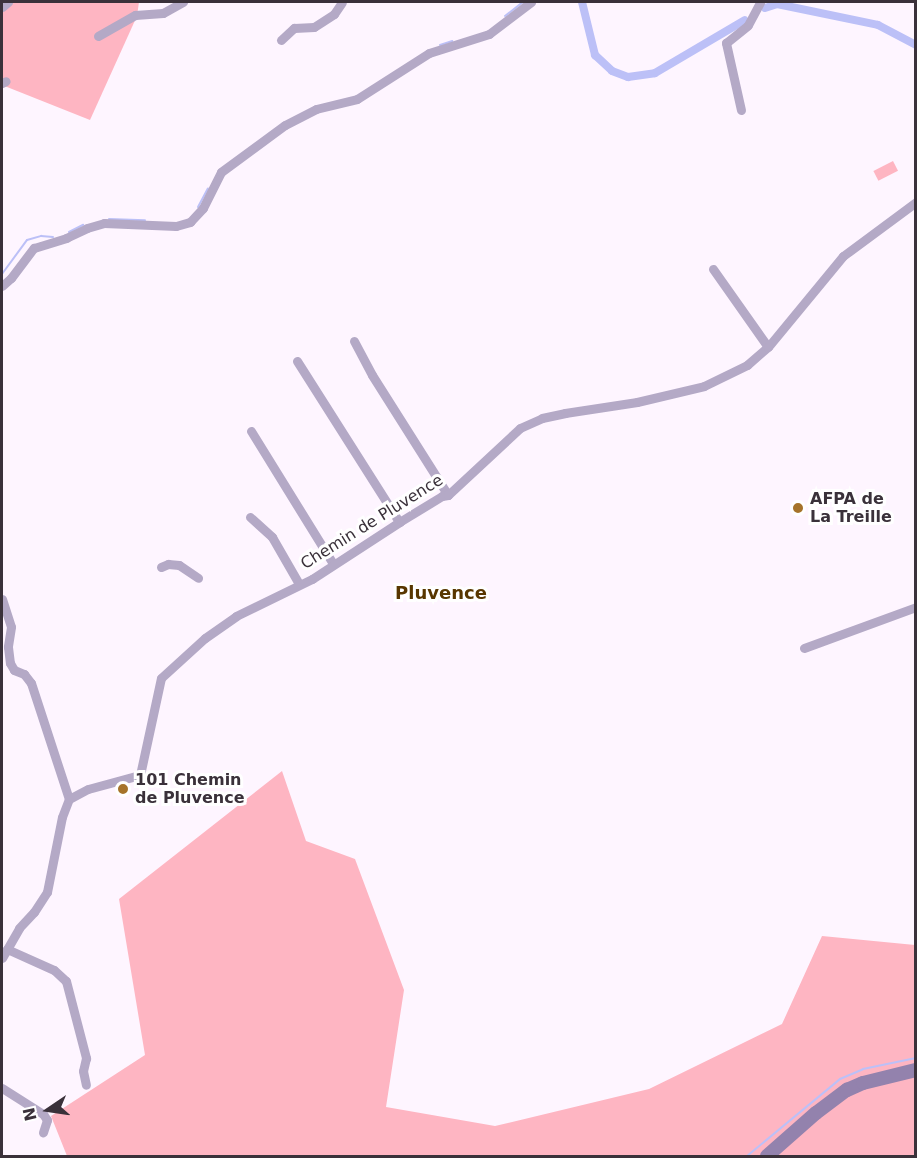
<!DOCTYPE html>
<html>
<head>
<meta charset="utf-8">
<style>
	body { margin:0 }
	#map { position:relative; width:917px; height:1158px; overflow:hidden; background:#fef5ff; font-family:"DejaVu Sans",sans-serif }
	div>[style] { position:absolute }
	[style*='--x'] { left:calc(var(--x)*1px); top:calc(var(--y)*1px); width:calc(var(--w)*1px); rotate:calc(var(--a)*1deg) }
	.green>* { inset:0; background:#feb5c2; transform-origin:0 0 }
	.stream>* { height:2px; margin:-1px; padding:0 1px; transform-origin:1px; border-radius:1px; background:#bcc0f7 }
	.canal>* { height:8px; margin:-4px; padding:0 4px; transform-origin:4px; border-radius:4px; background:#bcc0f7 }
	.street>* { height:9px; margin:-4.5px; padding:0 4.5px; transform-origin:4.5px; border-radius:4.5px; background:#b4a9c6 }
	.secondary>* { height:14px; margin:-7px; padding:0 7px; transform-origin:7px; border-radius:7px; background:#9382ad }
	.dots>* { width:16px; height:16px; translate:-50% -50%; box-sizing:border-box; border:3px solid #fff; border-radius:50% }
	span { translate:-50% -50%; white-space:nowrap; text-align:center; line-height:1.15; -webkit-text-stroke:6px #fff; paint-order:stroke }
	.poi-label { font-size:16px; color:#3a313a; font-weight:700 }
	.left { translate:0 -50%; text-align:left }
	.street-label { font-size:16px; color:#3a313a }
	.neighbourhood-label { font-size:18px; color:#583600; font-weight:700 }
	.frame { position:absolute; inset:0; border:3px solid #3a313a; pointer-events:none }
	.north { position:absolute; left:18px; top:1080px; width:60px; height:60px; -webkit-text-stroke:4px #fff; paint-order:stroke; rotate:257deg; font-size:16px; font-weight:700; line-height:24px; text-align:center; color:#3a313a }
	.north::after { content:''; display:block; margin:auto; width:21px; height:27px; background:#3a313a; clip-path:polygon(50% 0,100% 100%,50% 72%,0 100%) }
</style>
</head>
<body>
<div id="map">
	<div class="green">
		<i style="clip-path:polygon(2px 2px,139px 2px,137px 16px,90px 120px,2px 85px)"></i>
		<i style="left:893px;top:161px;width:11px;height:22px;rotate:63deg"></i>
		<i style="clip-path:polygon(282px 771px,306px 841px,355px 859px,404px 990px,386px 1107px,495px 1126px,649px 1089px,782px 1024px,822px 936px,915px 945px,915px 1156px,67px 1156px,51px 1116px,145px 1055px,119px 899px)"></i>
	</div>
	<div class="stream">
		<i style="--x:505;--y:16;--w:23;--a:-38"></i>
		<i style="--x:440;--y:45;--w:13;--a:-18"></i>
		<i style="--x:198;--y:207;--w:21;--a:-62"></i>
		<i style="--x:109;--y:219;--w:36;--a:2"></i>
		<i style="--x:69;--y:232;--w:16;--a:-27"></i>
		<i style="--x:2;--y:274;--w:42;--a:-53.7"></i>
		<i style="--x:27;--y:240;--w:15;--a:-16"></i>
		<i style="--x:41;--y:236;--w:12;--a:5"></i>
		<i style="--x:747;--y:1156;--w:121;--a:-39.6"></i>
		<i style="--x:840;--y:1079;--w:25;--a:-23"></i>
		<i style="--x:863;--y:1069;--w:54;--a:-11.7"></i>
	</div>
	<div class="canal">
		<i style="--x:582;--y:2;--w:55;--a:76.2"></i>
		<i style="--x:595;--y:55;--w:23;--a:43"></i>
		<i style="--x:612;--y:71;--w:17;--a:21"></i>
		<i style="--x:628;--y:77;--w:27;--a:-8"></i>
		<i style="--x:655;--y:73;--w:104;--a:-30.5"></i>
		<i style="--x:765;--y:8;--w:13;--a:-18"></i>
		<i style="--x:777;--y:4;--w:103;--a:11.7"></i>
		<i style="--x:878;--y:25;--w:43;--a:27.8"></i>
	</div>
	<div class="street">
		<i style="--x:2;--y:7;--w:8;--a:-40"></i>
		<i style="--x:98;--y:36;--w:43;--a:-29.6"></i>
		<i style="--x:135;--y:15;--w:28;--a:-4"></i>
		<i style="--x:163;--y:13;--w:23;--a:-29"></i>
		<i style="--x:281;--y:40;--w:18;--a:-43"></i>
		<i style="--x:294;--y:28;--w:20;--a:-3"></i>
		<i style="--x:314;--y:27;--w:24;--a:-33"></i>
		<i style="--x:334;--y:14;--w:14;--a:-56"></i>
		<i style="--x:2;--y:83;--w:4;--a:-27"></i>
		<i style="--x:741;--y:110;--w:69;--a:-102.6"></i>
		<i style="--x:726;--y:43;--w:28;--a:-39"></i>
		<i style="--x:748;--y:25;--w:26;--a:-62"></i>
		<i style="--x:713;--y:269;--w:95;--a:54.8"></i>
		<i style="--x:2;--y:286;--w:12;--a:-42"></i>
		<i style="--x:11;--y:278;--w:38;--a:-53"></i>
		<i style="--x:34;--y:248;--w:34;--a:-17"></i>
		<i style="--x:66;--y:238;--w:23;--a:-25"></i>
		<i style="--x:87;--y:228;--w:18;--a:-16"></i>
		<i style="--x:104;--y:223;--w:72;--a:2.4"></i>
		<i style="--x:176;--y:226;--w:15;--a:-16"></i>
		<i style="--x:190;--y:222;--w:19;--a:-47"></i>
		<i style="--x:203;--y:208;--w:40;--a:-63.4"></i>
		<i style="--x:221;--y:172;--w:79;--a:-36.3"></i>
		<i style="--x:285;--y:125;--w:35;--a:-27"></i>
		<i style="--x:316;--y:109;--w:42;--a:-13.7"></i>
		<i style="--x:357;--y:99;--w:85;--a:-32.6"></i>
		<i style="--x:429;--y:53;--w:63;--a:-17.6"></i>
		<i style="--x:489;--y:34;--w:53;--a:-37.3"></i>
		<i style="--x:354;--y:341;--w:38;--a:62"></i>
		<i style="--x:372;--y:375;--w:142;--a:57.7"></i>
		<i style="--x:297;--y:361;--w:191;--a:57.6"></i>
		<i style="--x:251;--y:431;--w:156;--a:58.3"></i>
		<i style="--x:250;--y:517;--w:30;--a:42"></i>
		<i style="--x:272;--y:537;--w:54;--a:60.1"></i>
		<i style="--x:161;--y:567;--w:8;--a:-23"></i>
		<i style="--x:168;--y:564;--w:11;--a:5"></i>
		<i style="--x:179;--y:565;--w:23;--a:34"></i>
		<i style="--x:2;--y:599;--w:29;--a:72"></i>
		<i style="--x:11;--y:627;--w:20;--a:99"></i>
		<i style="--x:8;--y:647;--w:16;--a:83"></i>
		<i style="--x:10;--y:663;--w:8;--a:60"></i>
		<i style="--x:14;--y:670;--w:11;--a:22"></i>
		<i style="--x:24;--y:674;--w:11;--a:52"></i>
		<i style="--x:31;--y:683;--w:122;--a:71.9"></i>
		<i style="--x:804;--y:648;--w:119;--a:-20.1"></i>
		<i style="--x:7;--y:949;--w:51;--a:24.1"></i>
		<i style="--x:54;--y:970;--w:16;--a:43"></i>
		<i style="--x:66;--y:981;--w:80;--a:75.4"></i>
		<i style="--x:86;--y:1058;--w:13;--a:103"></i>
		<i style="--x:83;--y:1071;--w:14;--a:78"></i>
		<i style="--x:2;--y:958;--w:34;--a:-60"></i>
		<i style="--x:19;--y:928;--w:22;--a:-47"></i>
		<i style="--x:34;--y:912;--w:24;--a:-57"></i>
		<i style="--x:47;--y:892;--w:76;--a:-78.7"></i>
		<i style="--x:62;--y:817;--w:19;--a:-69"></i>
		<i style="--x:69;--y:799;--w:21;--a:-28"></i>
		<i style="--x:88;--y:789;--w:54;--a:-15.1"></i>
		<i style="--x:140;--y:775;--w:99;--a:-77.8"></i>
		<i style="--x:161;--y:678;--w:59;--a:-42.3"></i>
		<i style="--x:205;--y:638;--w:38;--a:-35"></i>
		<i style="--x:236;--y:616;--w:85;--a:-26"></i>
		<i style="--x:312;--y:579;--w:106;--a:-33.1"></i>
		<i style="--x:401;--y:521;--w:48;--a:-31.4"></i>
		<i style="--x:442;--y:496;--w:6;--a:-9"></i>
		<i style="--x:448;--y:495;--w:98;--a:-42.9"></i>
		<i style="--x:520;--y:428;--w:24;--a:-24"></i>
		<i style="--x:542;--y:418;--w:24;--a:-12"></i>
		<i style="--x:565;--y:413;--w:73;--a:-8.7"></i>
		<i style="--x:637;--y:402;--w:69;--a:-13.4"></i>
		<i style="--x:704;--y:386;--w:48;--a:-26"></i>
		<i style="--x:747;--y:365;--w:28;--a:-41"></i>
		<i style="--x:768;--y:347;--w:118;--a:-50.5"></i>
		<i style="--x:843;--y:256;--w:91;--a:-36.5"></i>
		<i style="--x:2;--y:1088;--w:49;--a:32.4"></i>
		<i style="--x:43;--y:1114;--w:7;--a:56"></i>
		<i style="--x:47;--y:1120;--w:13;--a:108"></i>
	</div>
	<div class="secondary">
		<i style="--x:767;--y:1156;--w:65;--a:-41.3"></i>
		<i style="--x:816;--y:1113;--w:39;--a:-37"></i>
		<i style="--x:847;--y:1090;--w:17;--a:-24"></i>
		<i style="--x:863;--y:1083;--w:55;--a:-13.8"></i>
	</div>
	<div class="dots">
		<i style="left:798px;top:508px;background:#a6732a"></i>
		<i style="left:123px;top:789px;background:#a6732a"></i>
	</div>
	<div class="poi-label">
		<span class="left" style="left:810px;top:508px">AFPA de<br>La Treille</span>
		<span class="left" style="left:135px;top:789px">101 Chemin<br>de Pluvence</span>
	</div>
	<div class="street-label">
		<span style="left:372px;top:522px;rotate:-32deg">Chemin de Pluvence</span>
	</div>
	<div class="neighbourhood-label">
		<span style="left:441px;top:593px">Pluvence</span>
	</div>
	<div class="frame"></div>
	<div class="north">N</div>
</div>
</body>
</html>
